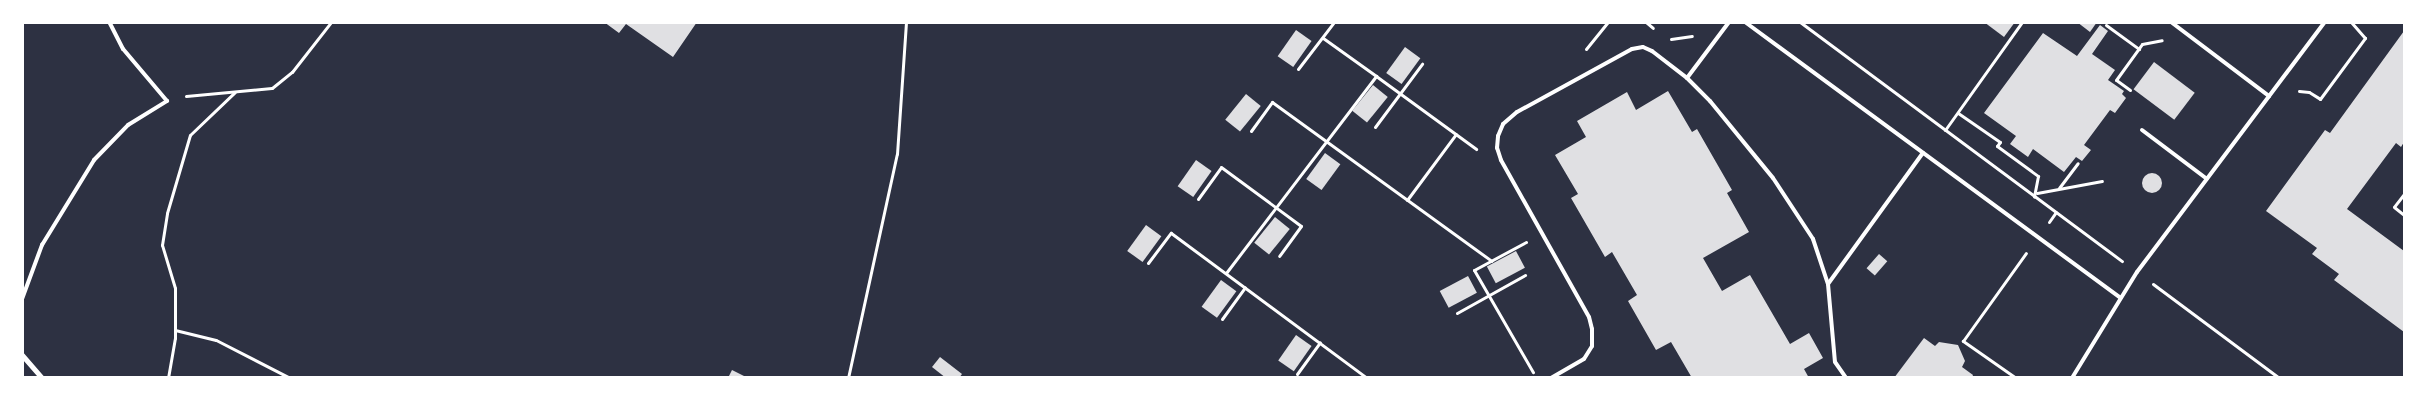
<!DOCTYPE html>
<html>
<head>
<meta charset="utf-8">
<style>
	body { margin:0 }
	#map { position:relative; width:2427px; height:400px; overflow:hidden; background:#2d3142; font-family:"IBM Plex Sans",sans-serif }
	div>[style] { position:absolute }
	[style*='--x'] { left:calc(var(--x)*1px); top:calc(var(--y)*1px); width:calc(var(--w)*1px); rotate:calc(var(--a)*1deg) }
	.building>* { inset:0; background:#e0e0e3; transform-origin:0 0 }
	.round { border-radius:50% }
	.path>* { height:3px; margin:-1.5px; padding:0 1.5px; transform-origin:1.5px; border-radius:1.5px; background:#fff }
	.service>* { height:4px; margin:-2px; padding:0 2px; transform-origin:2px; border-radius:2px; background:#fff }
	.minor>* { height:5px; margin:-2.5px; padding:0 2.5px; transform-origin:2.5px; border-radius:2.5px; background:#fff }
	span { translate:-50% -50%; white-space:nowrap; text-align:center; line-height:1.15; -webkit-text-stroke:5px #fff; paint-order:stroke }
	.frame { position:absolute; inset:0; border:24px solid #fff; pointer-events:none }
</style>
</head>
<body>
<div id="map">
	<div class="building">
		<i style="clip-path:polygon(604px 22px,697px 22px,673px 57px,626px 24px,619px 33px)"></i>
		<i style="clip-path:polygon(1984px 22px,2015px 22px,2004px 37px)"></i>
		<i style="clip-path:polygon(2077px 22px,2097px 22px,2090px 32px)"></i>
		<i style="clip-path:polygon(2100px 25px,2108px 31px,2092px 54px,2115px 70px,2108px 80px,2124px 91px,2122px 94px,2126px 98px,2115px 113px,2110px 110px,2084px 145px,2091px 150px,2082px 161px,2076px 157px,2064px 172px,2033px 149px,2028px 157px,2010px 144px,2016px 136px,1984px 113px,2043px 33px,2077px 56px)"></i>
		<i style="left:1296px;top:30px;width:19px;height:32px;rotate:35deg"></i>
		<i style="clip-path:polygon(2404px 31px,2404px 142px,2401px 147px,2396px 143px,2347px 209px,2404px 251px,2404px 332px,2334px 280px,2339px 274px,2312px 254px,2317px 248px,2266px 211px,2325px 130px,2330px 133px)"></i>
		<i style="left:1405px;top:47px;width:19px;height:32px;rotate:36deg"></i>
		<i style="left:2154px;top:62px;width:51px;height:34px;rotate:37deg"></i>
		<i style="left:1373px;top:85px;width:19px;height:33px;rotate:39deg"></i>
		<i style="clip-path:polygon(1668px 91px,1692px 132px,1697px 129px,1732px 190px,1727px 193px,1749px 232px,1703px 258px,1722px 291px,1750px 275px,1790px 344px,1809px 333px,1823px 358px,1804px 369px,1809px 378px,1692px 378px,1671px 342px,1656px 350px,1628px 301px,1637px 295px,1612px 252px,1605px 257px,1571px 198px,1578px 194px,1555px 155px,1586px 137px,1577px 121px,1627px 92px,1636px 110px)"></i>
		<i style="left:1246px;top:94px;width:19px;height:33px;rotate:39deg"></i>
		<i style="left:1325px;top:153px;width:19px;height:32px;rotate:36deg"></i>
		<i style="left:1196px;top:160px;width:19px;height:32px;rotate:35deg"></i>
		<i class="round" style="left:2142px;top:173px;width:20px;height:20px"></i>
		<i style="left:1275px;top:217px;width:19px;height:33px;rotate:39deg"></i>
		<i style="left:1146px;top:225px;width:19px;height:32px;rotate:36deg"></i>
		<i style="left:1516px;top:251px;width:19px;height:33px;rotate:62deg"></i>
		<i style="left:1879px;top:254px;width:11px;height:19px;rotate:41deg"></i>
		<i style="left:1468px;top:276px;width:19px;height:32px;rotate:62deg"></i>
		<i style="left:1221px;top:280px;width:19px;height:33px;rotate:36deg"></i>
		<i style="left:1296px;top:335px;width:19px;height:31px;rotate:35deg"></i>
		<i style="clip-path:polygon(1924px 338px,1935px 346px,1939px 342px,1958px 345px,1965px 361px,1962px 367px,1973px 375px,1972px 378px,1894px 378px)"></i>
		<i style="clip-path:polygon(940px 357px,962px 374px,959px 378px,946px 378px,932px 367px)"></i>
		<i style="clip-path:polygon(732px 370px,748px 378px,728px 378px)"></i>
	</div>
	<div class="path">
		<i style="--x:1646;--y:22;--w:9;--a:41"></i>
		<i style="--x:1800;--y:22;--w:401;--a:36.6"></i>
		<i style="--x:2106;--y:25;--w:41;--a:36"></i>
		<i style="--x:1323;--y:38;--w:65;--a:35.6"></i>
		<i style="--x:1671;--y:39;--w:21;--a:-8"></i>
		<i style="--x:1586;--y:49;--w:35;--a:-51"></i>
		<i style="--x:1298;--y:69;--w:59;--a:-52.5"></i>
		<i style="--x:2130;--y:90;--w:17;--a:-144"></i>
		<i style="--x:2116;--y:80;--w:44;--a:-54.2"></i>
		<i style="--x:2142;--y:44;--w:20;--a:-11"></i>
		<i style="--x:2299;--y:91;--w:10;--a:6"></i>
		<i style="--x:2309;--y:92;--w:13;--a:32"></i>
		<i style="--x:2320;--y:99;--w:76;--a:-53.6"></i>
		<i style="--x:2365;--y:38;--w:21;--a:-131"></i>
		<i style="--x:186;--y:96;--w:86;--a:-5.3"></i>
		<i style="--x:272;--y:88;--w:26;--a:-39"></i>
		<i style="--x:292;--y:72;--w:63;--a:-52"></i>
		<i style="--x:1958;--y:113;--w:51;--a:34.6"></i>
		<i style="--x:2000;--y:142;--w:5;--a:127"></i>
		<i style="--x:1997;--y:146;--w:51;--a:36.2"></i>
		<i style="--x:2038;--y:176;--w:21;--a:101"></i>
		<i style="--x:1375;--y:127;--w:79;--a:-53.3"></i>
		<i style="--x:1945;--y:130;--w:133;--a:-54.5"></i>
		<i style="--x:1251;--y:131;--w:36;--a:-54"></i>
		<i style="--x:1272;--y:102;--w:271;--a:35.9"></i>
		<i style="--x:2059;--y:188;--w:31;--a:-53"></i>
		<i style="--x:2037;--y:193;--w:66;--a:-10.5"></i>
		<i style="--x:2404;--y:194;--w:16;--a:128"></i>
		<i style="--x:2394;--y:207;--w:13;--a:39"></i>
		<i style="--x:1198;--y:199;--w:39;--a:-54"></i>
		<i style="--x:1221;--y:167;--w:99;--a:36.4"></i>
		<i style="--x:1301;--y:226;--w:37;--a:126"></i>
		<i style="--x:1407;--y:200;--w:82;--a:-53.4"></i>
		<i style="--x:2049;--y:222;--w:12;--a:-55"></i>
		<i style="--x:1526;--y:242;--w:59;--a:151.7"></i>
		<i style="--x:1474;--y:270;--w:118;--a:60"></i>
		<i style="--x:1148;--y:263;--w:38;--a:-53"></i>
		<i style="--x:1171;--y:233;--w:244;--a:36.5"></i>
		<i style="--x:1226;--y:273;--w:248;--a:-52.7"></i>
		<i style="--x:1376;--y:76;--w:124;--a:36.1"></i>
		<i style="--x:2153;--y:284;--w:157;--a:36.7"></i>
		<i style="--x:1457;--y:313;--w:78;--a:-29.2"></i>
		<i style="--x:1222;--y:319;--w:39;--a:-54"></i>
		<i style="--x:175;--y:330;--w:42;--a:13.7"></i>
		<i style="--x:216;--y:340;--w:83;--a:27.2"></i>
		<i style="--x:1297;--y:374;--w:39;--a:-54"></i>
		<i style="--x:168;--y:378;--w:41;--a:-80.1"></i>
		<i style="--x:175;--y:338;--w:50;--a:-90"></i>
		<i style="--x:175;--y:288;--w:45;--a:-106.8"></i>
		<i style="--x:162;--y:245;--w:32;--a:-81"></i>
		<i style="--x:167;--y:213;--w:81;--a:-73.6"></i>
		<i style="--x:190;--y:135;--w:62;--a:-43.7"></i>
		<i style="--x:848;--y:378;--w:229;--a:-77.7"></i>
		<i style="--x:897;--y:154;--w:132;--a:-86.1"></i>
		<i style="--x:2016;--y:378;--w:65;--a:-145.1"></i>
		<i style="--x:1963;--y:341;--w:108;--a:-54.4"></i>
	</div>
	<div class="service">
		<i style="--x:853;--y:22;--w:3;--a:0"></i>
		<i style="--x:1745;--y:22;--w:466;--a:36.3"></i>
		<i style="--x:2171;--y:22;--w:123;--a:37.1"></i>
		<i style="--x:1687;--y:78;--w:70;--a:-53.1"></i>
		<i style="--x:2142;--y:130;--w:81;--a:37"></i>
		<i style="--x:1828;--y:284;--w:162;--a:-54.1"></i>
		<i style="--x:22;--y:299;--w:58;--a:-69.7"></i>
		<i style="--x:42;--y:245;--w:100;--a:-58.5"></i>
		<i style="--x:94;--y:160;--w:49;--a:-45.8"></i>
		<i style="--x:128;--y:125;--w:46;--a:-31.6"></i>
		<i style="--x:167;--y:101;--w:68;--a:-130.2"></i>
		<i style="--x:123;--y:49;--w:30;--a:-117"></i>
		<i style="--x:1551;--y:378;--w:38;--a:-30"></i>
		<i style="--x:1584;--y:359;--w:15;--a:-58"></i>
		<i style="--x:1592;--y:346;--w:17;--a:-90"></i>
		<i style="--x:1592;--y:329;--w:12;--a:-104"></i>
		<i style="--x:1589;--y:317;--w:180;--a:-119.3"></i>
		<i style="--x:1501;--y:160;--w:13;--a:-108"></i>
		<i style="--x:1497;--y:148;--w:12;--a:-85"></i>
		<i style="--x:1498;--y:136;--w:13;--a:-67"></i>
		<i style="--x:1503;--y:124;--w:18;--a:-41"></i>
		<i style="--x:1517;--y:112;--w:131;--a:-28.7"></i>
		<i style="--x:1632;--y:49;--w:11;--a:-10"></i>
		<i style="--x:1643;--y:47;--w:10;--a:24"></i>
		<i style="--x:1652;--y:51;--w:44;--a:37.6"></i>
		<i style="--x:1687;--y:78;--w:33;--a:45"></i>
		<i style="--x:1710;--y:101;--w:99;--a:50.7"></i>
		<i style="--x:1773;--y:178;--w:73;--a:56.7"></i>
		<i style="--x:1813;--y:239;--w:47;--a:71.6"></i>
		<i style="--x:1828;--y:284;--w:78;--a:84.9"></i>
		<i style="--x:1835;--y:362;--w:19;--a:55"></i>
		<i style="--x:2072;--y:378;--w:124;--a:-58.5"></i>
		<i style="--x:2137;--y:272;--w:313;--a:-53.1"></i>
	</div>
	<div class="minor">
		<i style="--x:22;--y:355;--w:30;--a:49"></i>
	</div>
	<div class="frame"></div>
</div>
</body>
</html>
